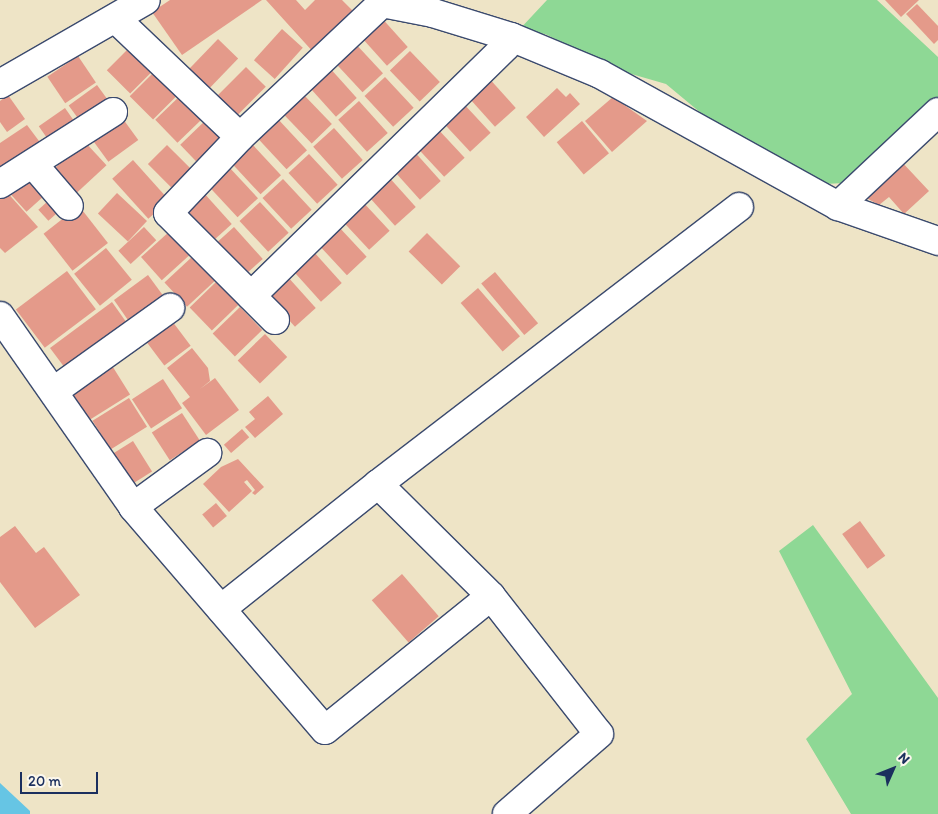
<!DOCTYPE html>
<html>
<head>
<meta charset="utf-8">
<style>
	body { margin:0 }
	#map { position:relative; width:938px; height:814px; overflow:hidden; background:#eee4c6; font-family:Itim,sans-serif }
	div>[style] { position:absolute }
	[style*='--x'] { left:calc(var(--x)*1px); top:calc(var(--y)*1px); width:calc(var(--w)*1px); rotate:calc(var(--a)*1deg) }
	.green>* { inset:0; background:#8ed895 }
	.water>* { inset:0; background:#66c5e4 }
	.building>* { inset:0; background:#e49a8a; transform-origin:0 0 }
	.roads { filter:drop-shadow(1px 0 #3b4a6e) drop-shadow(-1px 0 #3b4a6e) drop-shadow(0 1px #3b4a6e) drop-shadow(0 -1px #3b4a6e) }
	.street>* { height:28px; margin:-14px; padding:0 14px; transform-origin:14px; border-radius:14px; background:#fff }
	span { translate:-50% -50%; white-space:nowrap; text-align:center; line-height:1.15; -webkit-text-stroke:4.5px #fbf7ec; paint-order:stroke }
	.north { position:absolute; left:868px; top:744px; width:50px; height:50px; -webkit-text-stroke:4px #fbf7ec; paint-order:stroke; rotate:46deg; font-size:14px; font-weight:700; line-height:20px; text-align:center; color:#1b2f5e }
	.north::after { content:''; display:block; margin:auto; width:18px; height:22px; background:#1b2f5e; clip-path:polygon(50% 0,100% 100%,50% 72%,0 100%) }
	.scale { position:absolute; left:20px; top:772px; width:78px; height:22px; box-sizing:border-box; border:2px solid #1b2f5e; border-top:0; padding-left:6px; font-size:15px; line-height:18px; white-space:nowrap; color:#1b2f5e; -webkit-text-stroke:4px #fbf7ec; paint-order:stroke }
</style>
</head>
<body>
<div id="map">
	<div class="green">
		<i style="clip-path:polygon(547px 0,877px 0,938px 57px,938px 99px,844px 183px,825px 184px,719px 128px,666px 84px,621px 71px,545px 34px,518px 31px)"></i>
		<i style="clip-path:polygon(813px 525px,938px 698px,938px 814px,851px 814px,806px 739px,852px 694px,779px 551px)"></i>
	</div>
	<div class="water">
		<i style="clip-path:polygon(0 783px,30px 811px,30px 814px,0 814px)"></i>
	</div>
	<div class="building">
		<i style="clip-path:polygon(170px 0,262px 0,182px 55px,152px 12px)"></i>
		<i style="clip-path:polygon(266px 0,296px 0,305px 10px,315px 0,342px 0,356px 14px,315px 54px)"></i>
		<i style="clip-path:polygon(885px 0,919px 0,901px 17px)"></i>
		<i style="clip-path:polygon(917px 4px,938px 26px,938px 40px,934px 44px,906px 14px)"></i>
		<i style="left:379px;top:15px;width:43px;height:28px;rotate:48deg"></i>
		<i style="left:282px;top:29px;width:28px;height:42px;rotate:42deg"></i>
		<i style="left:218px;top:39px;width:28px;height:43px;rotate:44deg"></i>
		<i style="left:353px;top:41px;width:44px;height:28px;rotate:47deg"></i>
		<i style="left:133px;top:44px;width:33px;height:37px;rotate:45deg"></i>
		<i style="left:410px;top:51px;width:43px;height:28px;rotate:46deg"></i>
		<i style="left:78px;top:56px;width:32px;height:37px;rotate:56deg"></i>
		<i style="left:328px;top:66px;width:43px;height:28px;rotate:48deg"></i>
		<i style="left:246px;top:67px;width:28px;height:43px;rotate:45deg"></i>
		<i style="left:158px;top:68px;width:33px;height:40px;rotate:45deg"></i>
		<i style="left:487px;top:76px;width:43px;height:28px;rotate:48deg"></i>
		<i style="left:385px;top:77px;width:42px;height:28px;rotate:47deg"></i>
		<i style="left:97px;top:85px;width:22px;height:35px;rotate:54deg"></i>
		<i style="clip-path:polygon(557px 88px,566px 97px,570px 93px,580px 104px,544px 137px,526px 117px)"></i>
		<i style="left:184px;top:92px;width:32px;height:40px;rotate:46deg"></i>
		<i style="left:302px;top:93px;width:43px;height:28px;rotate:46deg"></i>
		<i style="clip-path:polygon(8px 95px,25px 119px,7px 132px,0 122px,0 101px)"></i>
		<i style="clip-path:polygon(613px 97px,647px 121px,612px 152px,585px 121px)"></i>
		<i style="left:359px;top:101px;width:43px;height:28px;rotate:48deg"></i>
		<i style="left:462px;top:102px;width:42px;height:28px;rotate:47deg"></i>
		<i style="left:65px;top:108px;width:24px;height:32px;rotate:55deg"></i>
		<i style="left:209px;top:117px;width:29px;height:40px;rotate:46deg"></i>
		<i style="left:277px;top:118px;width:44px;height:28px;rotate:47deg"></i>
		<i style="left:123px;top:119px;width:26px;height:37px;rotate:54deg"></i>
		<i style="left:582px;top:121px;width:42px;height:33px;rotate:50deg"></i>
		<i style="clip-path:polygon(27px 125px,42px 145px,0 175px,0 143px)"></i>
		<i style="left:436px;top:127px;width:42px;height:28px;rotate:47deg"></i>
		<i style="left:334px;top:128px;width:43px;height:28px;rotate:48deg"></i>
		<i style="left:84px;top:141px;width:33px;height:48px;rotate:47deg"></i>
		<i style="left:251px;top:143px;width:44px;height:28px;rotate:47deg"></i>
		<i style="left:167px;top:145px;width:38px;height:27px;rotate:45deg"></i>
		<i style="left:412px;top:149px;width:43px;height:28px;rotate:48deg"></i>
		<i style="left:309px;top:154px;width:42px;height:28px;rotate:47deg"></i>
		<i style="left:133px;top:160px;width:54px;height:28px;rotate:48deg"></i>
		<i style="clip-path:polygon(900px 160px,929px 191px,904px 214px,889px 197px,879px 205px,861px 195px)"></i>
		<i style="left:228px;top:166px;width:44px;height:28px;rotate:47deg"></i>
		<i style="left:27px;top:175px;width:27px;height:25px;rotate:48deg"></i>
		<i style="left:387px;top:175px;width:43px;height:28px;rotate:48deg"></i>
		<i style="left:283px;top:179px;width:42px;height:28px;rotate:47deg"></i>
		<i style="clip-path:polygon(5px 190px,38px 227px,5px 253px,0 248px,0 194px)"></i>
		<i style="left:203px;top:192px;width:43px;height:28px;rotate:48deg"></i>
		<i style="left:117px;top:193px;width:41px;height:28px;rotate:43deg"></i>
		<i style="left:361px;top:200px;width:42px;height:28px;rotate:47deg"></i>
		<i style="left:48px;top:201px;width:15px;height:13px;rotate:48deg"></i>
		<i style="left:260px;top:202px;width:42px;height:28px;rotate:47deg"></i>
		<i style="left:79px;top:206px;width:47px;height:45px;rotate:52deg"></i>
		<i style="left:338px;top:226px;width:42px;height:27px;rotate:47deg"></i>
		<i style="left:144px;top:227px;width:18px;height:35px;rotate:47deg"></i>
		<i style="left:234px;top:227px;width:43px;height:28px;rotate:48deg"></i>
		<i style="left:170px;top:231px;width:31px;height:39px;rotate:48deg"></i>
		<i style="left:427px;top:233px;width:47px;height:26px;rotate:45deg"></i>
		<i style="left:106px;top:248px;width:41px;height:41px;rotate:51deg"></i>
		<i style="left:313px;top:251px;width:43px;height:28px;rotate:48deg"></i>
		<i style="left:193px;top:256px;width:33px;height:39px;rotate:47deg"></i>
		<i style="left:67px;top:271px;width:48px;height:64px;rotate:53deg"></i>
		<i style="left:495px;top:272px;width:67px;height:18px;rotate:50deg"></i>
		<i style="clip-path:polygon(148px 275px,170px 305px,130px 323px,114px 300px)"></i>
		<i style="left:287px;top:276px;width:43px;height:28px;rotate:48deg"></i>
		<i style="left:217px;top:281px;width:32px;height:38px;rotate:46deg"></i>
		<i style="left:478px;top:288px;width:64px;height:23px;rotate:49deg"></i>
		<i style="clip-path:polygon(112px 302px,129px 326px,65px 368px,50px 348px)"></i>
		<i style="left:240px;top:307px;width:32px;height:38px;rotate:46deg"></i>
		<i style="left:169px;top:317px;width:36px;height:33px;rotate:53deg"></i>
		<i style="left:265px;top:334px;width:32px;height:38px;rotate:46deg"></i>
		<i style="clip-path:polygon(192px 348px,208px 368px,210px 381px,200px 389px,215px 378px,239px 410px,206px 435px,182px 403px,190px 397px,167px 368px)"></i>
		<i style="left:111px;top:364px;width:36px;height:48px;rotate:58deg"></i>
		<i style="left:163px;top:379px;width:35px;height:37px;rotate:57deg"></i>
		<i style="clip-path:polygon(268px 396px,283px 414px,255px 438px,245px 427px,255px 419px,249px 412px)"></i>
		<i style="left:129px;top:398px;width:34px;height:43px;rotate:58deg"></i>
		<i style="left:182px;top:413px;width:33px;height:36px;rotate:57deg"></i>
		<i style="left:242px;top:429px;width:11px;height:24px;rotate:49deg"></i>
		<i style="left:133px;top:441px;width:36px;height:23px;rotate:58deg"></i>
		<i style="clip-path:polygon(238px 459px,264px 487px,255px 495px,252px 493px,255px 490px,247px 480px,244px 482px,252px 491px,229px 512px,203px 484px,221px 467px)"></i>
		<i style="left:216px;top:503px;width:17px;height:18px;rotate:50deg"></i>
		<i style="left:860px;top:521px;width:43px;height:22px;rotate:54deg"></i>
		<i style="clip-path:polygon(15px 526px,36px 553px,44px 547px,80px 595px,35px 628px,0 582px,0 537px)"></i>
		<i style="left:402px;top:574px;width:56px;height:40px;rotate:49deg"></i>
	</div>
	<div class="roads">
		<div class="street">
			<i style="--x:116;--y:19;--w:171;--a:43.6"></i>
			<i style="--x:0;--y:84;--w:168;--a:-29.9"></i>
			<i style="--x:33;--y:164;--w:55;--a:49.4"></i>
			<i style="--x:0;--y:184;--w:134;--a:-32.5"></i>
			<i style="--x:838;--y:206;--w:137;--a:-43.2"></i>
			<i style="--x:251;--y:296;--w:357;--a:-44.4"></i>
			<i style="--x:506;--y:46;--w:10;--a:-61"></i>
			<i style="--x:0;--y:316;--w:233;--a:55.1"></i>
			<i style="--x:133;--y:507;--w:294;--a:49.3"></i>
			<i style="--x:325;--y:730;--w:213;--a:-38.9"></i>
			<i style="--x:275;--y:320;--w:151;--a:-135"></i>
			<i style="--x:168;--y:213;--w:105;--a:-46.5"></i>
			<i style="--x:240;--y:137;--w:195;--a:-43.3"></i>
			<i style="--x:382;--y:3;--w:52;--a:11.1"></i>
			<i style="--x:433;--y:13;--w:82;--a:17.1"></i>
			<i style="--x:511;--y:37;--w:96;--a:22.6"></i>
			<i style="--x:600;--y:74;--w:272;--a:29"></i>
			<i style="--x:838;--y:206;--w:106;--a:19.3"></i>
			<i style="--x:54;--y:391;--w:143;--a:-35.6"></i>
			<i style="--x:378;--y:484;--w:159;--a:44.7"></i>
			<i style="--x:491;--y:596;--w:175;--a:52"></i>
			<i style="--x:599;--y:734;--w:122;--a:139"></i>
			<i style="--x:133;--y:507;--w:92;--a:-36.1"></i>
			<i style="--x:221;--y:609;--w:201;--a:-38.5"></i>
			<i style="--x:378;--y:484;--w:455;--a:-37.5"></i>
		</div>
	</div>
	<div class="north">N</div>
	<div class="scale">20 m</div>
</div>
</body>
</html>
